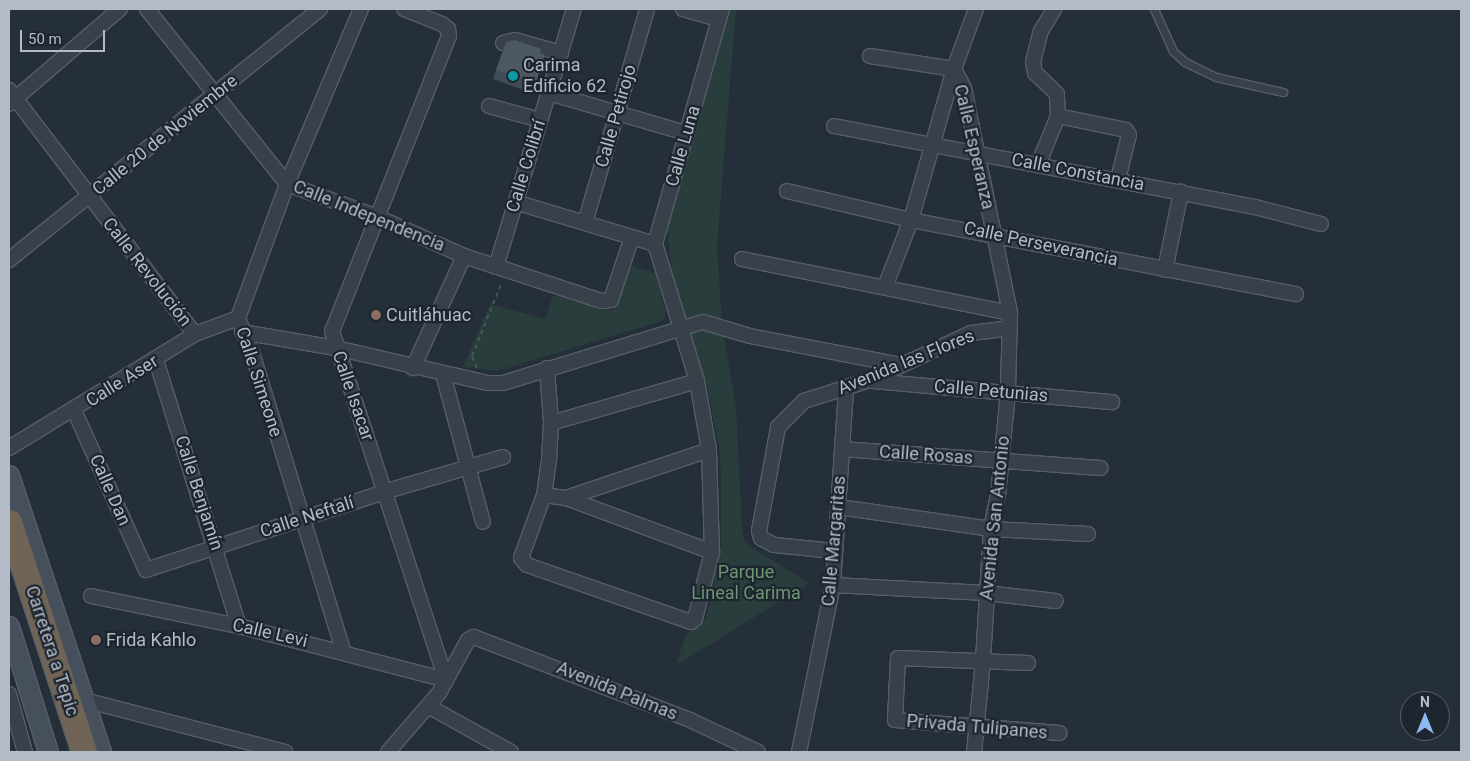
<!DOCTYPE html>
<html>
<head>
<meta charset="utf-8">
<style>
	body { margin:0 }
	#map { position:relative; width:1470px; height:761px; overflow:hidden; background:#242f3a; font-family:Roboto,sans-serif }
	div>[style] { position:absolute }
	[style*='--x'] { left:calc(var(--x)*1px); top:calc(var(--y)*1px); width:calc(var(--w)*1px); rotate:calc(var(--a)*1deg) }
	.green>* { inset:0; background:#293d3d }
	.path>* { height:2px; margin-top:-1px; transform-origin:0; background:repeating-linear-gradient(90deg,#46585a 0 4px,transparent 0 8px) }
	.roads { filter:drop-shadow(1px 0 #565e68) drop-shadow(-1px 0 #565e68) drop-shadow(0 1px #565e68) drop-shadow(0 -1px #565e68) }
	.lane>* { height:7px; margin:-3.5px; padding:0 3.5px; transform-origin:3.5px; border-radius:3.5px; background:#38404a }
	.street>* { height:14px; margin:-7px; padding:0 7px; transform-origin:7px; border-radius:7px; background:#38404a }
	.secondary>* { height:19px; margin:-9.5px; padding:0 9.5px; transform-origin:9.5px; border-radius:9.5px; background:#46505d }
	.highway>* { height:25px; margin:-12.5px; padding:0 12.5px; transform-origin:12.5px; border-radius:12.5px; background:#6f6455 }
	.wall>* { inset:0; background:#424c57 }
	.building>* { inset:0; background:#4d5865 }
	.dots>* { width:14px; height:14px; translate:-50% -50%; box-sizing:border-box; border:2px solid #1d252f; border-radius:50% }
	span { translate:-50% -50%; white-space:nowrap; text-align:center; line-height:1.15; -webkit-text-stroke:4.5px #1d252f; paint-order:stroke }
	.poi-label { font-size:18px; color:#b3bbc6 }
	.left { translate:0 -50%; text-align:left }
	.street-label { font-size:18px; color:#b3bbc6 }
	.park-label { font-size:18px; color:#6c9573 }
	.frame { position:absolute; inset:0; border:10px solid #b3bbc6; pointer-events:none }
	.north { position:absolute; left:1400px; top:691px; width:50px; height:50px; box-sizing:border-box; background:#1d252f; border:1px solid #59616b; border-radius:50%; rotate:0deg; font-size:14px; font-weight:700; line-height:20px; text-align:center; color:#b3bbc6 }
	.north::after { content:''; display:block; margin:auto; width:18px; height:22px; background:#8db9f0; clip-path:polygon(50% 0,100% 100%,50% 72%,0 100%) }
	.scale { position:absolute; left:20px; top:30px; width:85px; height:22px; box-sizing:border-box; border:2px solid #b3bbc6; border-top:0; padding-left:6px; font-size:15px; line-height:18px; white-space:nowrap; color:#b3bbc6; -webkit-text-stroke:4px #1d252f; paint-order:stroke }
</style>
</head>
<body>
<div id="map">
	<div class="green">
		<i style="clip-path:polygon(727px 9px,736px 9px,717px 245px,722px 324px,736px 408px,742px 528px,744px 541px,754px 549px,809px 583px,680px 663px,677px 661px,686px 635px,705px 620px,709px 605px,721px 545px,721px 480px,720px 453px,708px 391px,673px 280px,667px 228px)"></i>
		<i style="clip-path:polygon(631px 266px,655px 273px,666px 312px,662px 321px,497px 371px,463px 367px,490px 304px,545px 319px,553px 295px,612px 311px)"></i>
	</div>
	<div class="path">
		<i style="--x:477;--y:368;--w:13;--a:-113"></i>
		<i style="--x:472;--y:356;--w:80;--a:-67.9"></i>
	</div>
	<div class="roads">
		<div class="lane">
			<i style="--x:1154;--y:9;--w:46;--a:65.7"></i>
			<i style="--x:1173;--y:51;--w:16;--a:43"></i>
			<i style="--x:1185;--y:62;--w:34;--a:26"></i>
			<i style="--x:1216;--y:77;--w:69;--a:12.6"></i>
		</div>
		<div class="street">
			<i style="--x:147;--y:9;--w:224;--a:51.3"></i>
			<i style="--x:287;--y:184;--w:94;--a:20"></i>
			<i style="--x:375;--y:216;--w:98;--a:24.2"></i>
			<i style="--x:464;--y:256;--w:145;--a:18.1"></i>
			<i style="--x:602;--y:301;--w:9;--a:-6"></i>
			<i style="--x:611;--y:300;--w:66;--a:-71.6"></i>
			<i style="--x:404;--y:9;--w:41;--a:21.5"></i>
			<i style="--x:442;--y:24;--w:8;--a:40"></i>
			<i style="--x:448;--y:29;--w:7;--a:82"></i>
			<i style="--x:449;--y:36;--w:317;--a:111.6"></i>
			<i style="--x:332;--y:331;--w:367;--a:71.9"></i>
			<i style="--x:683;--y:9;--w:37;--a:16"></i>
			<i style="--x:503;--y:43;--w:12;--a:-14"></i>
			<i style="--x:515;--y:40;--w:48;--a:15.8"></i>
			<i style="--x:870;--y:56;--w:85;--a:8.8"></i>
			<i style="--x:954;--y:69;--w:21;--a:62"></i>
			<i style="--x:964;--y:88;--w:230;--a:78.4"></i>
			<i style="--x:1010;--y:313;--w:79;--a:91.5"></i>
			<i style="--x:1008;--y:392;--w:103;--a:95.5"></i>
			<i style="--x:998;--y:495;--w:35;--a:102"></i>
			<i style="--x:991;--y:529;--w:132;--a:93.5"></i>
			<i style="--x:983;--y:661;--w:91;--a:95.6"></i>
			<i style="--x:9;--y:90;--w:307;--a:52.7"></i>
			<i style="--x:549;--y:93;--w:143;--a:16.3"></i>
			<i style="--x:9;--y:104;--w:146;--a:-40.6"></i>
			<i style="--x:489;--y:106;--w:53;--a:15.4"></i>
			<i style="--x:1058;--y:116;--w:69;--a:11.6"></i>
			<i style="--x:1126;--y:130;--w:6;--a:59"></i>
			<i style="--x:1129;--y:135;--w:45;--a:104"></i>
			<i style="--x:834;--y:126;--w:429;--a:10.9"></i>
			<i style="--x:1255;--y:207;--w:68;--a:14.4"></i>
			<i style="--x:1038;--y:165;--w:53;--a:-67.8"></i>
			<i style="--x:1058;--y:116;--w:22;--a:-93"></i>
			<i style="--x:1057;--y:94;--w:30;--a:-136"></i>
			<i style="--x:1035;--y:73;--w:11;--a:-100"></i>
			<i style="--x:1033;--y:62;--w:32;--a:-76"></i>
			<i style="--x:1041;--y:31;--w:26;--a:-59"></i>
			<i style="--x:787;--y:191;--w:127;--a:13.2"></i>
			<i style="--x:911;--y:220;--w:392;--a:10.9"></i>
			<i style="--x:515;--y:202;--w:146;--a:16.7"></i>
			<i style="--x:585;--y:223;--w:223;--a:-73.8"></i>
			<i style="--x:742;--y:259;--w:273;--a:11.4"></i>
			<i style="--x:9;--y:260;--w:400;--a:-38.9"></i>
			<i style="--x:496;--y:267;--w:270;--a:-73.2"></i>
			<i style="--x:1165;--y:270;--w:80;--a:-78.4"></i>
			<i style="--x:885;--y:287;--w:72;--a:-68.8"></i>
			<i style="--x:911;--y:220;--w:157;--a:-74.1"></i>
			<i style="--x:954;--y:69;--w:64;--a:-69.9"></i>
			<i style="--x:242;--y:332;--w:95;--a:9.7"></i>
			<i style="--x:336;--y:348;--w:156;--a:13"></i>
			<i style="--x:488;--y:383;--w:15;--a:0"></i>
			<i style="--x:503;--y:383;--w:209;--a:-17"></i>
			<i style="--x:703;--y:322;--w:49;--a:16.6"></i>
			<i style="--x:750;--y:336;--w:153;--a:10.9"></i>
			<i style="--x:156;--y:360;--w:279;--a:72.7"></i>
			<i style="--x:413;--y:368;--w:123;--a:-65.5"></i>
			<i style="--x:547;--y:368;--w:55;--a:85.8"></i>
			<i style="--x:551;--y:423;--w:37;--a:93"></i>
			<i style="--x:549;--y:460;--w:35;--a:98"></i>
			<i style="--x:544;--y:495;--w:67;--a:110.1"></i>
			<i style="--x:521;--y:558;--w:9;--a:49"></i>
			<i style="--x:527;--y:565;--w:174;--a:19.2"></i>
			<i style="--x:691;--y:622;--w:5;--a:-37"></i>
			<i style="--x:695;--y:619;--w:69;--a:-75.8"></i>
			<i style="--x:712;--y:552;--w:102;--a:-91.7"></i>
			<i style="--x:709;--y:450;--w:70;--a:-99.9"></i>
			<i style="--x:697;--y:381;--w:143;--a:-107"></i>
			<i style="--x:655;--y:244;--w:244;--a:-74.1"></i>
			<i style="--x:443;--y:374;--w:153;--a:74.9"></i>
			<i style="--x:871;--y:381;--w:242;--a:5"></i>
			<i style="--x:74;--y:410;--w:175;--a:65.8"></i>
			<i style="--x:146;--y:570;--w:254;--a:-18.1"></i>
			<i style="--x:387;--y:491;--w:121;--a:-16.3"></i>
			<i style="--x:551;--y:423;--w:152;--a:-16"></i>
			<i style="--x:9;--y:448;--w:218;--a:-31.5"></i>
			<i style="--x:195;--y:334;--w:46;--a:-20.4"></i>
			<i style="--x:842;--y:449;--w:259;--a:4.2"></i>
			<i style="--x:544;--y:495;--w:22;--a:8"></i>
			<i style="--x:566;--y:498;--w:151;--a:-18.6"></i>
			<i style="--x:566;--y:498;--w:156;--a:20.3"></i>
			<i style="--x:839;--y:507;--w:154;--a:8.2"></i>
			<i style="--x:991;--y:529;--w:97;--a:3"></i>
			<i style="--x:834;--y:551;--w:60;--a:-174.3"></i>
			<i style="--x:774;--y:545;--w:15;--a:-152"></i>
			<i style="--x:761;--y:538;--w:7;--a:-106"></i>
			<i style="--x:759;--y:531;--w:106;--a:-79.6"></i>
			<i style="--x:778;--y:427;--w:37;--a:-45"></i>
			<i style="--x:804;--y:401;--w:69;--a:-17.7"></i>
			<i style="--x:870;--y:380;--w:111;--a:-25"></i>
			<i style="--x:971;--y:333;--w:39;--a:-7"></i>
			<i style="--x:833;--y:585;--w:153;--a:3"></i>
			<i style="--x:986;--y:593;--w:70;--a:6.5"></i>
			<i style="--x:91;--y:596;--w:151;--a:11.5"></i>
			<i style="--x:239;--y:626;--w:214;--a:14.6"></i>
			<i style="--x:343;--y:650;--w:311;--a:-107"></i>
			<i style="--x:252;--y:353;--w:38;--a:-112"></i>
			<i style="--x:238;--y:318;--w:143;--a:-69.9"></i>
			<i style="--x:287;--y:184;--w:190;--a:-67.1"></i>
			<i style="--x:1028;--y:663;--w:130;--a:-177.8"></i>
			<i style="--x:898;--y:658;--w:62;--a:92.8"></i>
			<i style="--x:895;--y:720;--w:165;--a:4.5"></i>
			<i style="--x:9;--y:694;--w:60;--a:74.6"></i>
			<i style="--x:84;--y:700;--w:208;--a:14.5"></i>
			<i style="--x:428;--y:706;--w:95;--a:29"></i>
			<i style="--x:388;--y:752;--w:78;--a:-49.2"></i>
			<i style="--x:439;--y:693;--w:60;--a:-61.3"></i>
			<i style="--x:468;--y:640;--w:7;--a:-27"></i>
			<i style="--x:474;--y:637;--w:231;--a:21"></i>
			<i style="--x:690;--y:720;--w:75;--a:25.2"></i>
			<i style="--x:799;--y:752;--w:170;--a:-78.5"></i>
			<i style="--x:833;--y:585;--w:197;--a:-86.2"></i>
		</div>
		<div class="secondary">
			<i style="--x:9;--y:475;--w:292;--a:71.6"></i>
			<i style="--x:9;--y:626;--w:132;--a:72.8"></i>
		</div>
		<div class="highway">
			<i style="--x:9;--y:522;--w:242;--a:71.9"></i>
		</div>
	</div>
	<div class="wall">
		<i style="clip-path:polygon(506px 42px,540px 53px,536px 83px,532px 93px,493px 79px)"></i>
	</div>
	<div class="building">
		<i style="clip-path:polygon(515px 40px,541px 49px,540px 53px,545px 55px,536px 83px,496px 70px,506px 42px)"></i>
	</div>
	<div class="dots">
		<i style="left:513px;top:76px;background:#0f9aa8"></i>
		<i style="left:376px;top:315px;background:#8d6e63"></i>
		<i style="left:96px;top:640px;background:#8d6e63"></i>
	</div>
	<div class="poi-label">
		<span class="left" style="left:523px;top:76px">Carima<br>Edificio 62</span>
		<span class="left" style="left:386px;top:315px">Cuitláhuac</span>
		<span class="left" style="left:106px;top:640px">Frida Kahlo</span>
	</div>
	<div class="street-label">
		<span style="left:616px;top:116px;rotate:-74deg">Calle Petirojo</span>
		<span style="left:165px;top:135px;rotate:-39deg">Calle 20 de Noviembre</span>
		<span style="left:683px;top:146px;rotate:-74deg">Calle Luna</span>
		<span style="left:974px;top:147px;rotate:77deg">Calle Esperanza</span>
		<span style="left:526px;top:166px;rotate:-73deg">Calle Colibrí</span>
		<span style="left:1078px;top:172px;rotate:11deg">Calle Constancia</span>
		<span style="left:369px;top:216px;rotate:22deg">Calle Independencia</span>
		<span style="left:1041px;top:244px;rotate:12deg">Calle Perseverancia</span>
		<span style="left:147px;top:272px;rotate:52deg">Calle Revolución</span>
		<span style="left:906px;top:362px;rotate:-22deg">Avenida las Flores</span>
		<span style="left:122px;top:381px;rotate:-32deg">Calle Aser</span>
		<span style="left:259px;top:382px;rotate:72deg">Calle Simeone</span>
		<span style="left:991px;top:391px;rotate:5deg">Calle Petunias</span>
		<span style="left:353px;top:396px;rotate:71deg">Calle Isacar</span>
		<span style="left:926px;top:455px;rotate:4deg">Calle Rosas</span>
		<span style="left:110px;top:490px;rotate:66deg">Calle Dan</span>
		<span style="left:199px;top:493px;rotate:72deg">Calle Benjamín</span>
		<span style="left:307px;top:517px;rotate:-18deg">Calle Neftalí</span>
		<span style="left:995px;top:518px;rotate:-84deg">Avenida San Antonio</span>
		<span style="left:834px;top:541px;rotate:-85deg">Calle Margaritas</span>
		<span style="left:270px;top:633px;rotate:13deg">Calle Levi</span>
		<span style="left:52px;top:651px;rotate:72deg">Carretera a Tepic</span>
		<span style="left:617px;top:691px;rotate:22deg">Avenida Palmas</span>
		<span style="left:977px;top:727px;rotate:5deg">Privada Tulipanes</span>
	</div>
	<div class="park-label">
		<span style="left:746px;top:583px">Parque<br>Lineal Carima</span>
	</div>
	<div class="frame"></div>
	<div class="north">N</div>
	<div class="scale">50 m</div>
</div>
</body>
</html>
